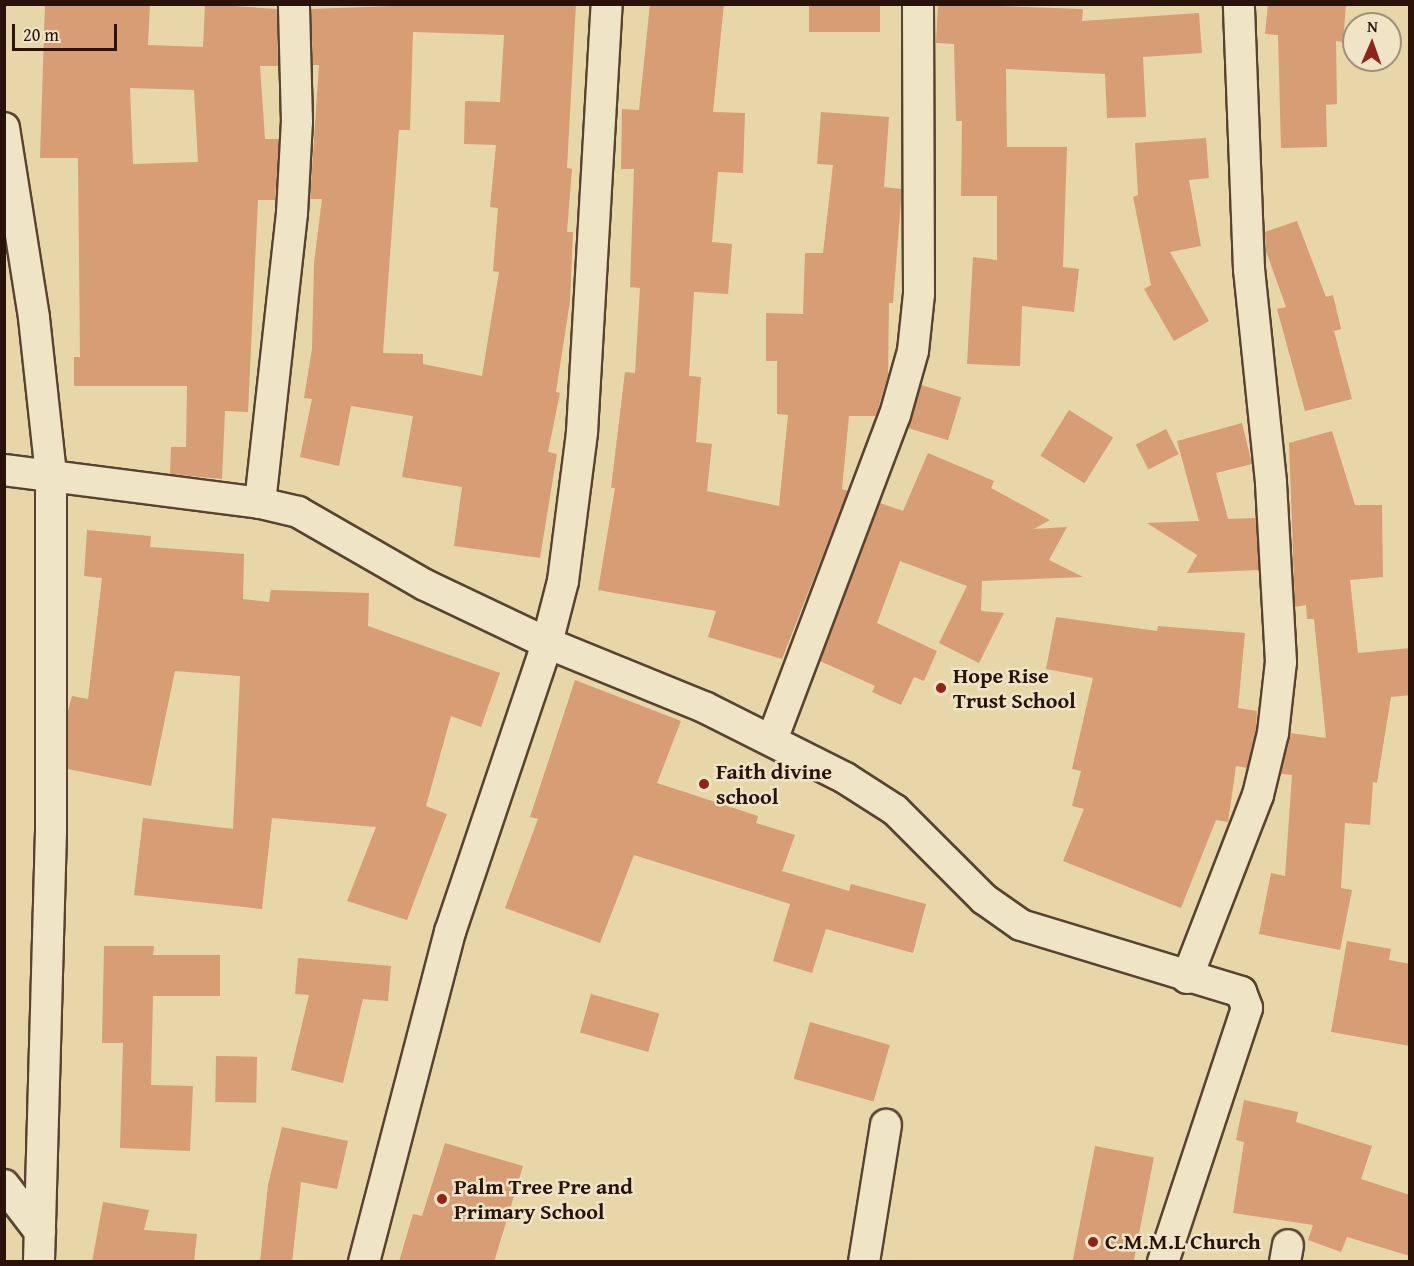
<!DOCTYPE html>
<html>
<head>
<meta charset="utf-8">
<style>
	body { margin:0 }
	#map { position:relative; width:1414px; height:1266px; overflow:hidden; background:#e7d6a7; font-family:"Gentium Book Plus",serif }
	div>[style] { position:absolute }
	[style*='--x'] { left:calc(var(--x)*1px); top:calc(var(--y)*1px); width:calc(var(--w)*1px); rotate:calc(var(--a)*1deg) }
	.building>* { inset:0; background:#d79d74; transform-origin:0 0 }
	.roads { filter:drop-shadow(2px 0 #584330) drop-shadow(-2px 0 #584330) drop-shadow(0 2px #584330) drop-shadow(0 -2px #584330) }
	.street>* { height:30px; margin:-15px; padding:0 15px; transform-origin:15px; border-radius:15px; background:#efe4c6 }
	.dots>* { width:16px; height:16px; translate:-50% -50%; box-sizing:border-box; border:3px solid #efe4c6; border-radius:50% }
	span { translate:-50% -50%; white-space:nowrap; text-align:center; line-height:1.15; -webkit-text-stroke:5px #efe4c6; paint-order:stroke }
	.poi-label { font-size:22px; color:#281209; font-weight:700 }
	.left { translate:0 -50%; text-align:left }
	.frame { position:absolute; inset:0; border:6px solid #281209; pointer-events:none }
	.north { position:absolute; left:1342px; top:12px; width:60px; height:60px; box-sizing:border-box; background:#efe4c6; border:2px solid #9f907a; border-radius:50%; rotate:2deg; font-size:16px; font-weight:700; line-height:24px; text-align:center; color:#281209 }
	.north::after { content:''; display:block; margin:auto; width:21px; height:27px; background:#8f2418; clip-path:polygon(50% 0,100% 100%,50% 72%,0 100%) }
	.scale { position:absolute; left:12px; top:24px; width:105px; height:27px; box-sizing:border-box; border:3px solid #281209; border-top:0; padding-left:8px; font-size:18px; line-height:21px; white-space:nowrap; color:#281209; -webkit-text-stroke:4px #efe4c6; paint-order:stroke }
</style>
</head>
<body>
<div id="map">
	<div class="building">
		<i style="clip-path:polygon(evenodd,45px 4px,150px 4px,148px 45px,203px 47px,205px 4px,277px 9px,278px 66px,260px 66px,265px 139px,279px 139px,275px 200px,258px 200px,248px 412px,225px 411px,222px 479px,170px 474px,171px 447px,186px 447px,187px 386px,74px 386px,74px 357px,80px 357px,78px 158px,40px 158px,45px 4px,130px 88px,194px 90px,198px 162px,133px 164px,130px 88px)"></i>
		<i style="clip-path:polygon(evenodd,447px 4px,576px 4px,567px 168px,572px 169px,567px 232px,573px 232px,570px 301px,556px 392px,560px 393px,548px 452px,557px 454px,540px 558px,454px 546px,462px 487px,402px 477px,413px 416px,351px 406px,339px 466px,300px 457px,312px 399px,304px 398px,312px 349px,314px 263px,322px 199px,310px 199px,319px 65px,313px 65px,311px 9px,447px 4px,413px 32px,504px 35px,500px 102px,465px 101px,464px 144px,496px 145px,490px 207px,498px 208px,493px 271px,499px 272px,482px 376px,423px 364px,423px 354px,383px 353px,399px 130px,410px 130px,413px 32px)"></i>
		<i style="clip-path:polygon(650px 4px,724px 4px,713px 112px,745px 113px,743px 173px,718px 172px,712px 242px,732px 244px,728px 294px,694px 292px,689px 376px,701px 377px,696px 442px,712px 444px,707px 491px,779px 506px,788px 415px,777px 414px,777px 361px,766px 361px,766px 313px,803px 314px,805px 253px,823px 253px,833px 165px,817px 164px,821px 112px,889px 117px,884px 187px,901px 189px,901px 200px,893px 303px,889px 303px,888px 375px,876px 416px,849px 416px,842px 489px,848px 491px,782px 659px,708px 637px,716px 611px,598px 590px,615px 488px,611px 488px,625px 372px,635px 373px,640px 288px,630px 287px,634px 169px,621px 169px,622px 109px,639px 110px)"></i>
		<i style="left:809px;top:4px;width:71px;height:28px"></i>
		<i style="clip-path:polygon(938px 4px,1083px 9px,1082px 21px,1199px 13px,1202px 53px,1143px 57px,1146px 117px,1107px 118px,1105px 74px,1006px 69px,1007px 147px,1067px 147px,1063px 267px,1079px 269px,1074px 312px,1022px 306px,1020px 366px,967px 364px,973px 257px,997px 260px,997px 196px,961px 196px,962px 121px,956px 121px,954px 44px,936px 43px)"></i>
		<i style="clip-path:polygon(1268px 4px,1346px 4px,1343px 42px,1336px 41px,1337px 104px,1326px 105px,1327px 147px,1281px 148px,1278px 35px,1265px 34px)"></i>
		<i style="clip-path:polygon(1206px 138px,1209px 178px,1189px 180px,1201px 246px,1170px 252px,1209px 321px,1174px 341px,1144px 289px,1151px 285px,1133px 197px,1138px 195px,1135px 143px)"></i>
		<i style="clip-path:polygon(1297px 221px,1326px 297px,1333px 295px,1341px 329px,1334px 331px,1352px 399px,1305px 411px,1277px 309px,1286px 307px,1266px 251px,1265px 232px)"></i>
		<i style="left:921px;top:385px;width:42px;height:45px;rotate:17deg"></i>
		<i style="left:1069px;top:410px;width:52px;height:54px;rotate:32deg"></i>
		<i style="clip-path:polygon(1242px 423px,1252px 464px,1216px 473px,1228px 519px,1256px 518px,1259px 570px,1187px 573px,1197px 555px,1147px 523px,1199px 521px,1177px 441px)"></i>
		<i style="left:1166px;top:429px;width:28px;height:34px;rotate:63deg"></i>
		<i style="clip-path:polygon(1332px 431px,1355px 505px,1382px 505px,1383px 577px,1350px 580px,1358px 653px,1410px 648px,1410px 695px,1391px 697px,1377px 783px,1373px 782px,1370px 825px,1345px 823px,1341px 888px,1352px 890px,1340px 950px,1259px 934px,1271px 873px,1285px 876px,1292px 775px,1281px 774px,1290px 733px,1326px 738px,1314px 619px,1307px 619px,1306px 605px,1295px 607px,1289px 443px)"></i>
		<i style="clip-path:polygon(928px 453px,994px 481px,991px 488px,1050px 520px,1034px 529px,1067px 527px,1049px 560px,1083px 577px,982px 581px,981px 611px,1004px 613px,979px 663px,939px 643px,967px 586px,900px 561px,877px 623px,937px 651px,924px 681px,914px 677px,901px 705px,872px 692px,875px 686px,820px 661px,880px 503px,903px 511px)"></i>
		<i style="clip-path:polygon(87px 530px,151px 536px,150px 547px,244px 554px,243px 599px,269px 602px,271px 590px,369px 593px,368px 626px,500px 673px,481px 727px,451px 716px,426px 806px,447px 814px,407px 920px,347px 901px,376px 827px,272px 818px,262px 909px,134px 895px,143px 818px,233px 829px,240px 676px,175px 671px,151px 786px,68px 769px,68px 711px,72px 696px,88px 699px,102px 578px,84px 576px)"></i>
		<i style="clip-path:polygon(1056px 617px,1157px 631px,1158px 626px,1245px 633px,1238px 708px,1257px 711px,1256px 730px,1247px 768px,1236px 766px,1228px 822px,1216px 820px,1181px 908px,1063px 861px,1084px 809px,1072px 806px,1081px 771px,1072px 769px,1093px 678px,1046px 669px)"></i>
		<i style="clip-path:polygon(575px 680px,681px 721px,657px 783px,758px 816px,756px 823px,795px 835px,782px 871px,849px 891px,851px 884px,926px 904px,913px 953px,826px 929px,812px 973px,773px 961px,790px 904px,634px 855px,600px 943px,505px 908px,538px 819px,530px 817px)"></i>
		<i style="clip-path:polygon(1347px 941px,1391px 949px,1389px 960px,1410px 964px,1410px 1046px,1331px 1032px)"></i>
		<i style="clip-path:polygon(104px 946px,154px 946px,153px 955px,220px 955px,220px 996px,153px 996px,151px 1085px,193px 1086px,190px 1151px,120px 1148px,123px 1043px,102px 1043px)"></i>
		<i style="clip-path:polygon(298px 958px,391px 966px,388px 1001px,363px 999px,343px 1083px,291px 1070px,309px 995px,295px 994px)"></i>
		<i style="left:591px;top:994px;width:71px;height:40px;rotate:16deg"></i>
		<i style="left:810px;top:1022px;width:83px;height:59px;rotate:16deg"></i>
		<i style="left:216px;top:1056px;width:41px;height:46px;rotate:1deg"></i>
		<i style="clip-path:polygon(1244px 1100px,1298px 1112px,1296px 1122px,1372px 1146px,1361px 1179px,1410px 1195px,1410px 1256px,1347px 1237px,1341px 1252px,1308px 1240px,1313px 1225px,1233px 1213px,1244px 1142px,1236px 1140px)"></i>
		<i style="clip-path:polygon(282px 1127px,348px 1141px,337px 1189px,301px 1182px,292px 1262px,260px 1262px,268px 1185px)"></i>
		<i style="clip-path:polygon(445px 1143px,523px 1166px,494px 1262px,399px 1262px,413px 1214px,422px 1216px)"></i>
		<i style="left:1095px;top:1146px;width:60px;height:118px;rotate:11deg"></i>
		<i style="clip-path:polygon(103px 1202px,149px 1210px,144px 1230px,197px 1234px,194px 1262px,92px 1262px)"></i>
	</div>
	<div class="roads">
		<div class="street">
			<i style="--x:4;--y:128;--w:192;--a:81"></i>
			<i style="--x:34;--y:318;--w:158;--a:83.8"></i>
			<i style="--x:51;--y:475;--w:356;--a:90"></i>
			<i style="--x:51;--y:831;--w:431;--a:91.6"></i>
			<i style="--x:4;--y:470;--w:258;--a:7.3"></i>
			<i style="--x:260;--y:503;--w:39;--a:13"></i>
			<i style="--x:298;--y:512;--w:146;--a:29.9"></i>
			<i style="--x:425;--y:585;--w:135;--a:25.4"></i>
			<i style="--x:547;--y:643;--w:170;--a:22.2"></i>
			<i style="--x:704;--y:707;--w:158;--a:26.7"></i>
			<i style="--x:845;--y:778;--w:59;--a:32.6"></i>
			<i style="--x:895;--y:810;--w:126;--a:45"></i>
			<i style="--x:984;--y:899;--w:45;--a:35.1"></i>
			<i style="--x:1021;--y:925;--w:230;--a:16.9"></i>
			<i style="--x:1241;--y:992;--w:17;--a:69"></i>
			<i style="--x:1247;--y:1008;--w:268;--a:108.3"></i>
			<i style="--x:260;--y:503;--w:292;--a:-83.7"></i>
			<i style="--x:292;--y:213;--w:91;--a:-86.9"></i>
			<i style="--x:297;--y:122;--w:118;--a:-91.5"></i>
			<i style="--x:772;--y:740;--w:347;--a:-69.3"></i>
			<i style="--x:895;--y:415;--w:66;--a:-74.3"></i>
			<i style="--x:913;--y:351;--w:57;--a:-84"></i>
			<i style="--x:919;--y:294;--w:290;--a:-90.2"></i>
			<i style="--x:1187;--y:978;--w:196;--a:-68.8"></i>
			<i style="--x:1258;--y:795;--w:64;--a:-76.4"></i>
			<i style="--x:1273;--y:733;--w:71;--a:-83.6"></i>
			<i style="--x:1281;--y:662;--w:180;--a:-93.2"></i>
			<i style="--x:1271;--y:482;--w:214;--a:-95.9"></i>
			<i style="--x:1249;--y:269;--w:265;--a:-92.2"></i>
			<i style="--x:4;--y:1185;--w:59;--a:52.5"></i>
			<i style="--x:364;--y:1262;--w:341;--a:-75.4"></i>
			<i style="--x:450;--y:932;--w:305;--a:-71.4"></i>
			<i style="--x:547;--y:643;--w:64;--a:-75.5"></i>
			<i style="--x:563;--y:581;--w:150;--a:-82.7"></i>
			<i style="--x:582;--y:432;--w:429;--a:-86.7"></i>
			<i style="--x:864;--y:1262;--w:139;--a:-80.9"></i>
			<i style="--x:1285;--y:1262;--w:17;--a:-80"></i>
		</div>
	</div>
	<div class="dots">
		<i style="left:941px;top:688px;background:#8f2418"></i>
		<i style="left:704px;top:784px;background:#8f2418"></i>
		<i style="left:442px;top:1199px;background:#8f2418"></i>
		<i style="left:1093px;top:1242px;background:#8f2418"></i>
	</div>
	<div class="poi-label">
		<span class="left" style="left:953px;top:688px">Hope Rise<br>Trust School</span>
		<span class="left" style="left:716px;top:784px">Faith divine<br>school</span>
		<span class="left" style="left:454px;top:1199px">Palm Tree Pre and<br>Primary School</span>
		<span class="left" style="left:1105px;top:1242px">C.M.M.L Church</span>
	</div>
	<div class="frame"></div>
	<div class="north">N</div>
	<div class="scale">20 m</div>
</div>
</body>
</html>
